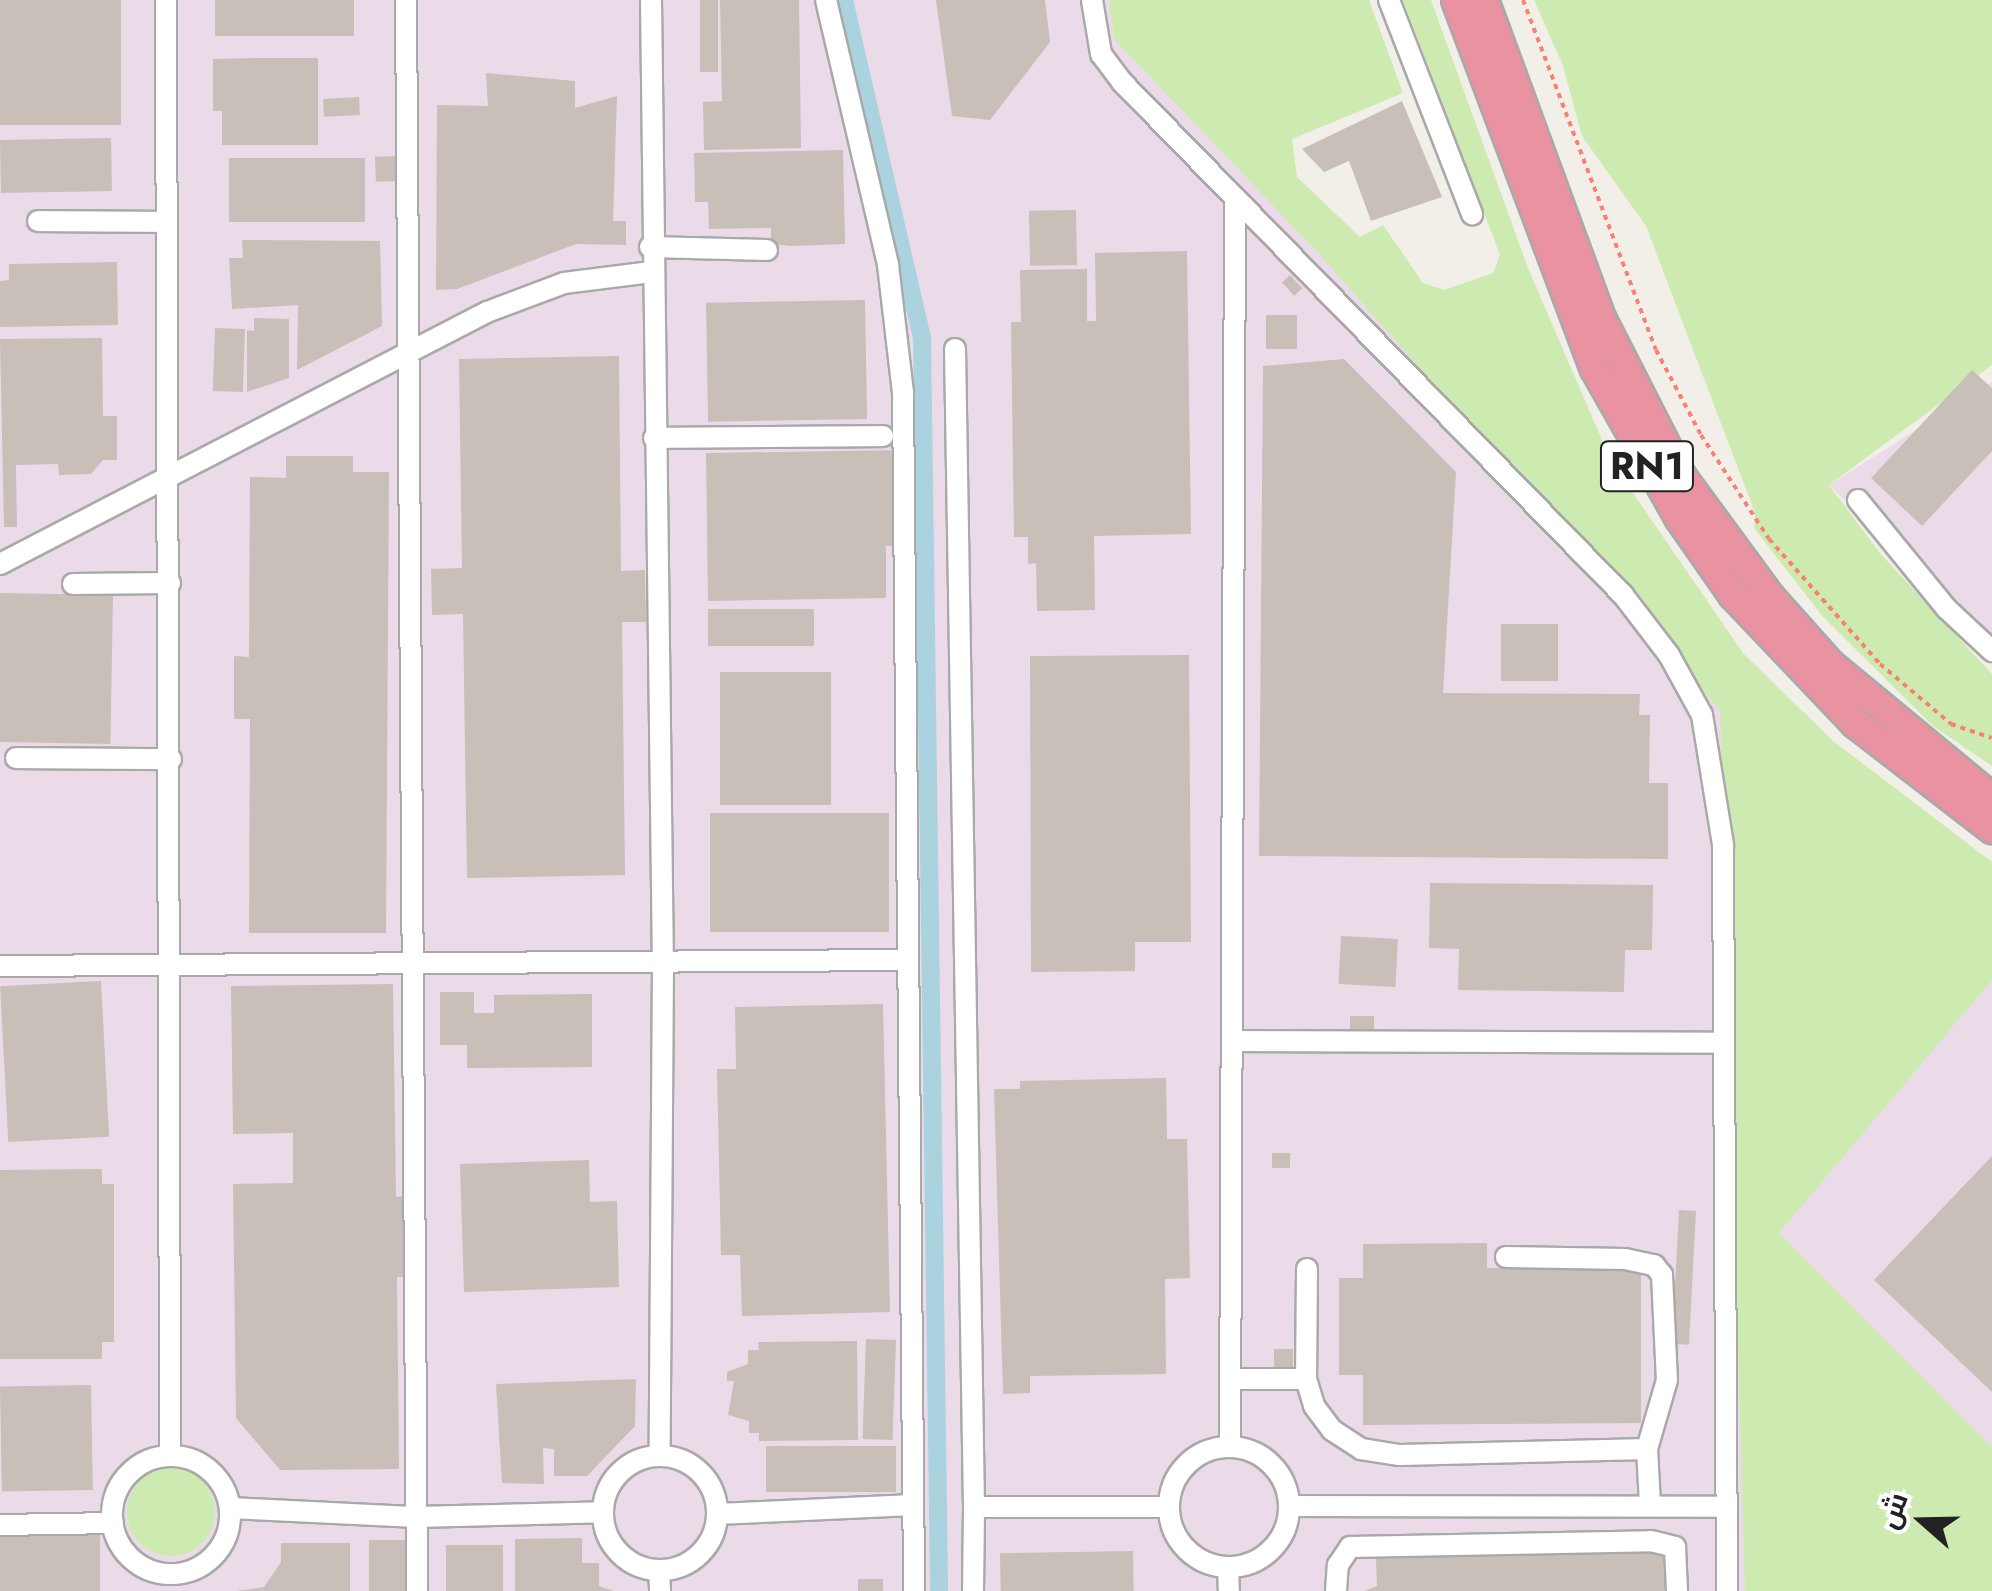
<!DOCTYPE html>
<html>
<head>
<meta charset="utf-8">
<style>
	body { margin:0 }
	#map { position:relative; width:1992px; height:1591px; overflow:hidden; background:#f2efe9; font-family:Jost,Cairo,sans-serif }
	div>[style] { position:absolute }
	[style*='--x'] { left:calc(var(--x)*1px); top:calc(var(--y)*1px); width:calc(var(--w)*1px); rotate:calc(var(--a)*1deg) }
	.industrial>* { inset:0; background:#ebdbe8 }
	.grass>* { inset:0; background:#cdebb0 }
	.round { border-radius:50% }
	.canal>* { height:18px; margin:-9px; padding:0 9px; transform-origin:9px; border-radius:9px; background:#aad3df }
	.building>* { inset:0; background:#c7bfb8; transform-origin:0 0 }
	.path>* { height:4px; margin-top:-2px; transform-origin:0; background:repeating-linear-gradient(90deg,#fa8072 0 5px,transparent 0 10px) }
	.roads { filter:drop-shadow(2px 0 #a9a9a9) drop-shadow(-2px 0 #a9a9a9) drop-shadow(0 2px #a9a9a9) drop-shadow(0 -2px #a9a9a9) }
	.minor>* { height:20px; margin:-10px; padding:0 10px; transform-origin:10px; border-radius:10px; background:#fff }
	.minor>.ring { margin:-10px; padding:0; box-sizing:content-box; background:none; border:20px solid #fff; border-radius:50% }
	.highway>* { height:28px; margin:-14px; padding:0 14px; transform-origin:14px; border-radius:14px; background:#e892a2 }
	span { translate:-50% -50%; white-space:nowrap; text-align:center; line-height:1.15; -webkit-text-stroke:8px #fff; paint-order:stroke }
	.shield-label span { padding:2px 8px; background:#fff; border:2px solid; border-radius:8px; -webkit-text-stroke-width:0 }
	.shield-label { font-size:38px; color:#222; font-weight:700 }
	.north { position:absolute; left:1872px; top:1471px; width:100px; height:100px; -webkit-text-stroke:8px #fff; paint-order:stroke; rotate:290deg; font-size:28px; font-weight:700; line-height:40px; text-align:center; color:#222 }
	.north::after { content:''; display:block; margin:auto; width:35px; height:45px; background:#222; clip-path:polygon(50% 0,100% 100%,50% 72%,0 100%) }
</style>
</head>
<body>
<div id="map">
	<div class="industrial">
		<i style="clip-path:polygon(0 0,1123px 0,1992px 956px,1992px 1591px,0 1591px)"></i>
		<i style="clip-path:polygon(1992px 382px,1992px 645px,1829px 485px)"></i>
	</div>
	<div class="grass">
		<i style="clip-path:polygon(1109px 0,1369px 0,1403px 93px,1292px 139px,1297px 177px,1360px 237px,1383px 225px,1423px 283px,1444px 290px,1493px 273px,1500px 255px,1403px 0,1431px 0,1528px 268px,1611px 461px,1743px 653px,1832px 740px,1992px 862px,1992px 980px,1779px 1233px,1992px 1447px,1992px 1591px,1745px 1591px,1720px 710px,1322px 257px,1114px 39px)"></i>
		<i style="clip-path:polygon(1534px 0,1992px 0,1992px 365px,1829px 485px,1880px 553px,1992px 674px,1992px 766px,1933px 726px,1823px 617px,1754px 528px,1755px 513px,1646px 226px,1582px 136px,1563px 66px)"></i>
		<i class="round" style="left:127px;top:1468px;width:88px;height:88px"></i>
	</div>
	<div class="canal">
		<i style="--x:844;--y:0;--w:346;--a:77"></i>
		<i style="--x:922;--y:337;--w:1254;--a:89.22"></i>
	</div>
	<div class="building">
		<i style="left:0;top:0;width:121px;height:125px"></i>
		<i style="left:215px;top:0;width:139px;height:36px"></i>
		<i style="left:700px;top:0;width:18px;height:72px"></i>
		<i style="clip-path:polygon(720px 0,799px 0,801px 148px,704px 150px,703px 102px,722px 101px)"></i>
		<i style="clip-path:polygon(936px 0,1045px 0,1050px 42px,990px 120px,952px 116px)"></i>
		<i style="clip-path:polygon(261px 58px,318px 58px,318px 145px,222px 145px,222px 111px,213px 111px,213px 59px)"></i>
		<i style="clip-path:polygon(486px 73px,575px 81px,575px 108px,617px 96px,613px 221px,626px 221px,626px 245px,576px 244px,457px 289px,436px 290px,437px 105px,488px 106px)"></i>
		<i style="left:359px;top:97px;width:18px;height:36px;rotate:87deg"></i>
		<i style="clip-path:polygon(1402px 101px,1442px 197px,1371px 221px,1349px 161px,1324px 172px,1302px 149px)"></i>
		<i style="left:111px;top:138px;width:53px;height:111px;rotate:89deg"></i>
		<i style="clip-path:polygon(843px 150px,845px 244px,791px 246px,771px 244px,771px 228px,709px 229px,708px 202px,695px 202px,694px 153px)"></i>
		<i style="left:400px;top:156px;width:25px;height:25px;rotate:88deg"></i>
		<i style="left:229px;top:158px;width:136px;height:64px"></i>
		<i style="left:1076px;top:210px;width:55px;height:47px;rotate:89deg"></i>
		<i style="clip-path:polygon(242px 240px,380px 241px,382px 326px,297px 370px,298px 305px,232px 309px,229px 258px,243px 258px)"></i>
		<i style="clip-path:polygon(1187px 251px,1191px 534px,1094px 536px,1095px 610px,1037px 611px,1036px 563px,1028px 564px,1028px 537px,1014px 537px,1011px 322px,1021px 322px,1020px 270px,1087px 269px,1087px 321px,1096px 321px,1095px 253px)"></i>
		<i style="clip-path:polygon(117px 262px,118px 325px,0 327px,0 281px,9px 280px,9px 264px)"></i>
		<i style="left:1290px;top:275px;width:18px;height:11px;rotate:47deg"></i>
		<i style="left:865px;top:300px;width:119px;height:159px;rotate:89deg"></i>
		<i style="left:1266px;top:315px;width:31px;height:34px"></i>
		<i style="clip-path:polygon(254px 318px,289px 319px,289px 378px,247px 392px,247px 330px,254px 331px)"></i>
		<i style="left:215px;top:328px;width:30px;height:63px;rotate:2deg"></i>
		<i style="clip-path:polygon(102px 338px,103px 416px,117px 416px,117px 460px,103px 460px,91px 474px,59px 475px,58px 464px,16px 465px,17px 527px,4px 527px,0 339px)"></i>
		<i style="clip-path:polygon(619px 356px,621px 571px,645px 570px,646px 622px,622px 622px,625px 875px,467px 878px,463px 614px,432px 615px,431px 569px,462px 568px,459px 359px)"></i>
		<i style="clip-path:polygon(1344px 359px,1456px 472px,1443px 693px,1640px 694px,1639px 715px,1650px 715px,1649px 783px,1668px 783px,1668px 859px,1259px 856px,1263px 366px)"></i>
		<i style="clip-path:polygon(1972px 370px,1992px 388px,1992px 451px,1922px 526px,1871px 478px)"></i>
		<i style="clip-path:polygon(901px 450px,903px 546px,886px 546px,886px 598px,708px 601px,706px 453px)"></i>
		<i style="clip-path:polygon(286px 456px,353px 456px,353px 472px,389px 472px,386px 933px,249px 933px,250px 719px,234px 719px,234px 656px,249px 657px,250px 477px,286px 478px)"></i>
		<i style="left:0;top:593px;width:113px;height:149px;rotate:1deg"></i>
		<i style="left:814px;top:609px;width:37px;height:106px;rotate:90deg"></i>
		<i style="left:1501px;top:624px;width:57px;height:57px"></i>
		<i style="clip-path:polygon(1189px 655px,1191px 942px,1135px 942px,1135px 971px,1031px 972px,1030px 656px)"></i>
		<i style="left:831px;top:672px;width:133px;height:111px;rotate:90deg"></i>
		<i style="left:710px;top:813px;width:179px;height:119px"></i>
		<i style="clip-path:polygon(1430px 883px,1653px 885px,1652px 950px,1625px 950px,1624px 992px,1458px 990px,1459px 949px,1429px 948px)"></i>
		<i style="left:1341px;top:936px;width:57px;height:48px;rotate:3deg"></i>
		<i style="left:101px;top:981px;width:156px;height:101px;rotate:87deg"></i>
		<i style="clip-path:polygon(393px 984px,396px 1197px,406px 1196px,407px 1277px,397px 1277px,399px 1469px,280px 1470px,236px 1418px,233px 1184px,293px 1183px,293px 1133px,233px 1134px,231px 986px)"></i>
		<i style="clip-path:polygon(440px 992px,474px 992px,474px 1013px,494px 1013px,494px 995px,592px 994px,592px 1067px,467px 1068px,467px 1045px,440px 1045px)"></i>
		<i style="clip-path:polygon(883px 1004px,890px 1312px,742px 1316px,740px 1255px,721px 1255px,717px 1069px,736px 1069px,735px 1007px)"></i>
		<i style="left:1350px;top:1016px;width:24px;height:15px"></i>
		<i style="clip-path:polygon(1166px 1078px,1167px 1139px,1187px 1139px,1190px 1278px,1165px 1279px,1166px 1374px,1030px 1376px,1030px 1393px,1003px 1394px,994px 1089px,1020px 1089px,1020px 1081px)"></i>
		<i style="left:1290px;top:1153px;width:15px;height:18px;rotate:90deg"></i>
		<i style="clip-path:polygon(1992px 1156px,1992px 1392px,1874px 1280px)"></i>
		<i style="clip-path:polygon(589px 1160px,590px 1202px,617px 1201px,619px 1287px,464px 1292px,460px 1164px)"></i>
		<i style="clip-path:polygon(102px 1169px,102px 1184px,114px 1184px,114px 1342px,102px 1342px,102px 1359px,0 1359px,0 1170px)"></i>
		<i style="left:1679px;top:1210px;width:17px;height:134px;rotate:3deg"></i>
		<i style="clip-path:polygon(1487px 1243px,1487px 1268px,1641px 1267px,1641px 1423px,1363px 1425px,1363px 1375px,1339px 1375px,1339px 1278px,1363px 1278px,1363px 1244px)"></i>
		<i style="left:866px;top:1339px;width:30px;height:100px;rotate:2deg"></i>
		<i style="clip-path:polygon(857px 1341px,858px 1440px,759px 1441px,759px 1433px,749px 1433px,749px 1421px,728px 1415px,734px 1381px,727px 1381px,727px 1372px,748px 1364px,748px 1350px,759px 1350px,758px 1342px)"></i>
		<i style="left:1293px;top:1349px;width:24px;height:19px;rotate:90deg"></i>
		<i style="clip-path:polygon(636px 1379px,635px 1426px,587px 1476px,554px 1476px,554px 1449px,543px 1448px,544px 1484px,502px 1483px,496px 1384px)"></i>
		<i style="left:91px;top:1385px;width:105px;height:91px;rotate:89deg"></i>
		<i style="left:766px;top:1446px;width:130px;height:46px"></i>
		<i style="left:100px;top:1535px;width:56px;height:100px;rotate:90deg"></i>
		<i style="clip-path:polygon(582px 1538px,582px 1563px,599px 1563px,599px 1586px,614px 1591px,515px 1591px,515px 1539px)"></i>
		<i style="left:369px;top:1540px;width:38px;height:51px"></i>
		<i style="clip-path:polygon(281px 1543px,350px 1543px,350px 1591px,236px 1591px,264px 1587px,281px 1562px)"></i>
		<i style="left:446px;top:1545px;width:57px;height:46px"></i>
		<i style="clip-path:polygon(1667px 1550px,1668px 1591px,1364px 1591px,1377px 1586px,1376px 1559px)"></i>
		<i style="left:1133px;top:1551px;width:40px;height:133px;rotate:89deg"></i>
		<i style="left:858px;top:1579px;width:25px;height:12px"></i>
	</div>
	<div class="path">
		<i style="--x:1523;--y:0;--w:374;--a:69.2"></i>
		<i style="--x:1656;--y:350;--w:96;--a:62.1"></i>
		<i style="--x:1701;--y:435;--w:124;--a:56.8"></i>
		<i style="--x:1769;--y:539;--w:167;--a:48.4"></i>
		<i style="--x:1880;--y:664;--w:93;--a:40.2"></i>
		<i style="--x:1951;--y:724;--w:43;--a:18.9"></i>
	</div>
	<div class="roads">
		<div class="minor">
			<i style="--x:166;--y:0;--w:1456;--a:89.84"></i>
			<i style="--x:406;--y:0;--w:1591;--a:89.6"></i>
			<i style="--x:651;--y:0;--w:966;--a:89.29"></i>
			<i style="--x:663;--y:966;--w:490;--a:90.4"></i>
			<i style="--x:826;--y:0;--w:272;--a:76.8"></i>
			<i style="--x:888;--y:265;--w:128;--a:83.3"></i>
			<i style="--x:903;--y:392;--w:1199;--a:89.47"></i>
			<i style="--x:1092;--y:0;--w:55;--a:80.5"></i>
			<i style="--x:1101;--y:54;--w:35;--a:53"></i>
			<i style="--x:1122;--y:82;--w:717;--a:45.68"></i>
			<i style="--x:1623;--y:595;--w:76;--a:52.5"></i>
			<i style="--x:1669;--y:655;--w:68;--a:61.2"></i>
			<i style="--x:1702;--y:715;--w:132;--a:80.8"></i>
			<i style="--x:1723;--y:845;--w:746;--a:89.69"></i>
			<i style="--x:1389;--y:0;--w:230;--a:68.8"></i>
			<i style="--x:38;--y:221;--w:128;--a:0.4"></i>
			<i style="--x:650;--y:247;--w:117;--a:1.5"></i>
			<i style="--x:955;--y:349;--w:1158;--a:89.06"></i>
			<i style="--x:654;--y:438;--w:229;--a:-0.5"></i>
			<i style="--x:1858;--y:500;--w:141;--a:50.8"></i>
			<i style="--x:1947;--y:609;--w:62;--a:43"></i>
			<i style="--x:0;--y:564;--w:548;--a:-27.36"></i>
			<i style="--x:487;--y:312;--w:82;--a:-20.6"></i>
			<i style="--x:564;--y:283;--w:88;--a:-7.2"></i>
			<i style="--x:73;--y:584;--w:97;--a:-0.6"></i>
			<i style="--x:16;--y:758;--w:155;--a:0.4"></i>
			<i style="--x:0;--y:966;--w:906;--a:-0.38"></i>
			<i style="--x:1233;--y:1041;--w:491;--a:0.2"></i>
			<i style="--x:1506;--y:1257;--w:119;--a:1"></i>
			<i style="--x:1625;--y:1259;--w:30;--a:12"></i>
			<i style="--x:1654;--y:1265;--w:13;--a:51"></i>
			<i style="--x:1662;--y:1275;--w:105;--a:87.3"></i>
			<i style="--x:1667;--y:1380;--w:72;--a:106.2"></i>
			<i style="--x:1647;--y:1449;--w:55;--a:86.9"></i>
			<i style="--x:1307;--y:1269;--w:110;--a:90.5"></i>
			<i style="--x:1306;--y:1379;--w:28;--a:73"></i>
			<i style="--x:1314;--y:1406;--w:30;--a:53"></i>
			<i style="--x:1332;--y:1430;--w:35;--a:33"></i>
			<i style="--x:1361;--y:1449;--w:39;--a:9"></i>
			<i style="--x:1400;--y:1455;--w:247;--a:-1.4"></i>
			<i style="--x:1234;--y:1379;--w:72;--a:0"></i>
			<i style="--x:1230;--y:1447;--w:1249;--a:-89.77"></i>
			<i class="ring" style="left:1169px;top:1447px;width:100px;height:100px"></i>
			<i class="ring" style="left:603px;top:1456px;width:94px;height:94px"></i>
			<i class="ring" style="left:112px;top:1456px;width:98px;height:98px"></i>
			<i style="--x:1289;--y:1506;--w:437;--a:0.1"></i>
			<i style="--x:230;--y:1508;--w:187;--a:2.8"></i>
			<i style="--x:417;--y:1517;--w:186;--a:-1.5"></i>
			<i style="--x:717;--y:1514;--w:196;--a:-2.6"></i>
			<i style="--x:0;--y:1525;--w:113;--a:-1"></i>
			<i style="--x:1228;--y:1567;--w:24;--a:88"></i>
			<i style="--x:659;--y:1570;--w:21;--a:87"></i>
			<i style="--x:973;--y:1591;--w:84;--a:-89.3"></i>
			<i style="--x:974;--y:1507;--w:195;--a:0"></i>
			<i style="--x:1336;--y:1591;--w:26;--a:-86"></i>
			<i style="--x:1338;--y:1565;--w:22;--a:-56"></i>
			<i style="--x:1350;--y:1547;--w:301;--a:-1.1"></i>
			<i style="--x:1651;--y:1541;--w:25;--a:14"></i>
			<i style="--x:1675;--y:1547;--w:44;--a:87.4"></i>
		</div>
		<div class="highway">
			<i style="--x:1456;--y:0;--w:394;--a:69.4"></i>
			<i style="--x:1595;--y:369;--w:172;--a:60.5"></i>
			<i style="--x:1680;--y:519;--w:93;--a:55.1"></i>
			<i style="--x:1733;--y:595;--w:178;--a:46.4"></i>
			<i style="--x:1856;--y:724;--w:172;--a:37.7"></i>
			<i style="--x:1484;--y:0;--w:339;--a:69.8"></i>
			<i style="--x:1601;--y:318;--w:178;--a:63"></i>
			<i style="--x:1682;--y:477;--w:150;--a:53.7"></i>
			<i style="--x:1771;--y:598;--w:90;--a:48.2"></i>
			<i style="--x:1831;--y:665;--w:209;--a:39.6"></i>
		</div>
	</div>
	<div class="shield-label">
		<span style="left:1647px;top:466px">RN1</span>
	</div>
	<div class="north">ش</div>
</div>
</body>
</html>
